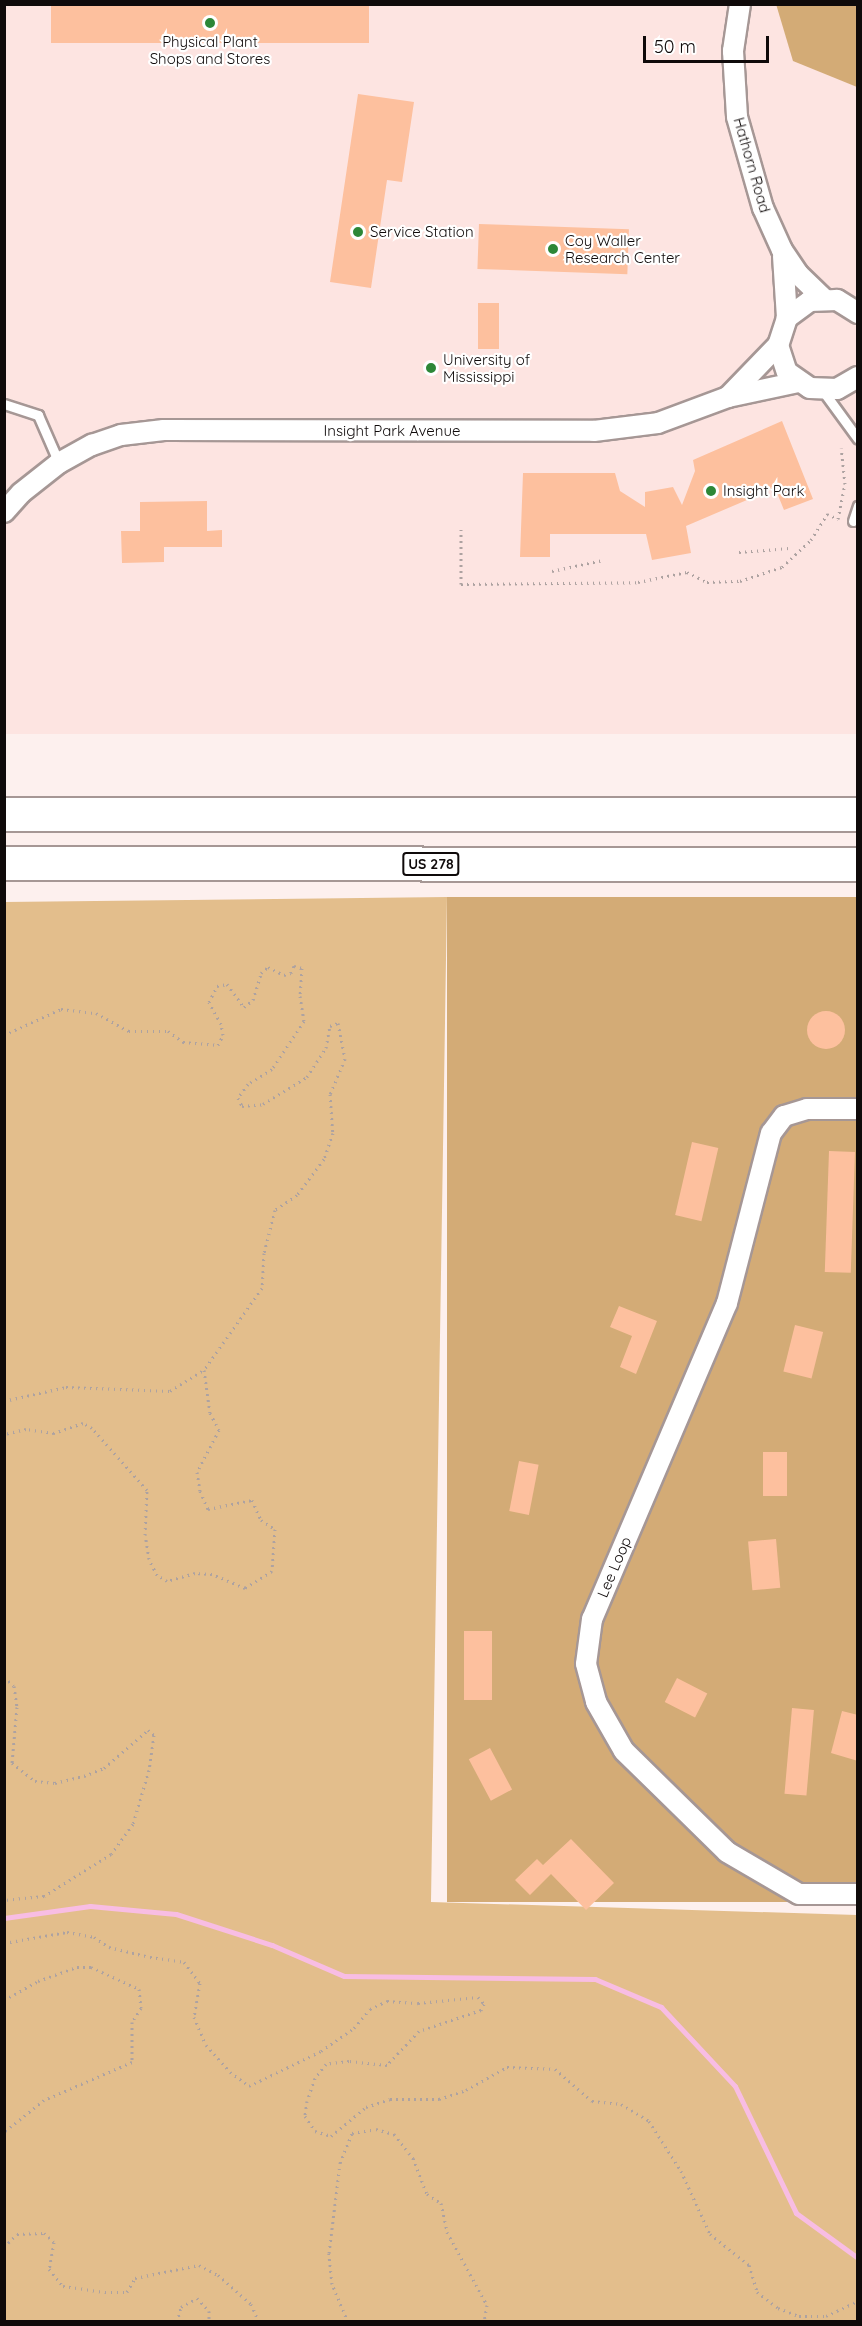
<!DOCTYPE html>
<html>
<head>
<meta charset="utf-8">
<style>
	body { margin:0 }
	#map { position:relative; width:862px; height:2326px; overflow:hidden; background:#fdf0ee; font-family:Quicksand,sans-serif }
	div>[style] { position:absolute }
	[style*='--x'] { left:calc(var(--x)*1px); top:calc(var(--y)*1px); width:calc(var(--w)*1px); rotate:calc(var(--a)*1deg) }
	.built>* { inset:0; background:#fde4e1; transform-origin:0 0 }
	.green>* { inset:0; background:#e3be8c }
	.forest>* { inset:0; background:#d3ab76; transform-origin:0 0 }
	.stream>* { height:5px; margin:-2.5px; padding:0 2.5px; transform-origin:2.5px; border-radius:2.5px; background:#f8bde3 }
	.building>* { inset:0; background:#fdc09e; transform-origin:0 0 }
	.round { border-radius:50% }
	.path>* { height:3px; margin-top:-1.5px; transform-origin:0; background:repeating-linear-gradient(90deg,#ada2a1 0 1.5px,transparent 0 6px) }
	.roads { filter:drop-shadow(2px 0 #a69795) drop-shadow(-2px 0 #a69795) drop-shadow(0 2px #a69795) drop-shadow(0 -2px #a69795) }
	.lane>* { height:9px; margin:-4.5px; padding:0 4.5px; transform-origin:4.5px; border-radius:4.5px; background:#fff }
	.street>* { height:20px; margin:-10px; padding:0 10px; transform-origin:10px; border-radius:10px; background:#fff }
	.highway>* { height:33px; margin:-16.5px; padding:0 16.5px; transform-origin:16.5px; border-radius:16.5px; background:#fff }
	.dots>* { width:16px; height:16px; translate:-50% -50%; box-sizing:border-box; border:3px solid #fff; border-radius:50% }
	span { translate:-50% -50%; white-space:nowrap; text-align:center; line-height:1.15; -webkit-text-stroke:4.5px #fff; paint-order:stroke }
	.shield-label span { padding:2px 4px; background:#fff; border:2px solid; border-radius:4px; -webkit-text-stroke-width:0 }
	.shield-label { font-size:14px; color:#0f0a0a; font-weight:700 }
	.poi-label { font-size:15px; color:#0f0a0a }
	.left { translate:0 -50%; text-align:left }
	.street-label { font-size:15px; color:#0f0a0a }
	.frame { position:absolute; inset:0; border:6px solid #0f0a0a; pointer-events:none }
	.scale { position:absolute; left:643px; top:36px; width:126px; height:27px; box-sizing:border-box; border:3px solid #0f0a0a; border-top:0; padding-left:8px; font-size:18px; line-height:21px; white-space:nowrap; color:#0f0a0a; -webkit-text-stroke:4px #fff; paint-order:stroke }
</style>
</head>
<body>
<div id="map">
	<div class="built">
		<i style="left:4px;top:5px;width:853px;height:729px"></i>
	</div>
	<div class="green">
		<i style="clip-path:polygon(447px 897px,431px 1902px,857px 1915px,857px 2321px,5px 2321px,4px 902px)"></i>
	</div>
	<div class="forest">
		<i style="clip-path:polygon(776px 4px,857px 5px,857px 87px,793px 61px)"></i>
		<i style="left:447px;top:897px;width:410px;height:1005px"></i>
	</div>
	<div class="stream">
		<i style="--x:4;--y:1918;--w:87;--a:-7.9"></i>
		<i style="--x:90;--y:1906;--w:86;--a:5.3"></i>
		<i style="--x:176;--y:1914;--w:101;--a:17.9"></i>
		<i style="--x:272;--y:1945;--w:78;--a:23.3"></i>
		<i style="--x:344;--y:1976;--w:251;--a:0.7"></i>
		<i style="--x:595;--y:1979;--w:72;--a:23"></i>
		<i style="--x:661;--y:2007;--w:108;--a:46.9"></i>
		<i style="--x:735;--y:2086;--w:141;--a:64.3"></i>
		<i style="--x:796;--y:2213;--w:77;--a:36"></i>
	</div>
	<div class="building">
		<i style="left:51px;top:4px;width:318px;height:39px"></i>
		<i style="clip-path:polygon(358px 94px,414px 102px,402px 182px,387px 180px,371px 288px,330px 282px)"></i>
		<i style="left:479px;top:224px;width:150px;height:45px;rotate:2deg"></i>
		<i style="left:478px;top:303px;width:21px;height:46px"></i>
		<i style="clip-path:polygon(782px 421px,813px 499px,784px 510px,775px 488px,686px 526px,691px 553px,652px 560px,646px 534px,550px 534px,550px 557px,520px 557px,523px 473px,615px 473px,620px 491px,645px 507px,645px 492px,673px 487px,682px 505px,695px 471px,693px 460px)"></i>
		<i style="clip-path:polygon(207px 501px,207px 531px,222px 530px,222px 547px,164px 547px,164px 562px,122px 563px,121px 531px,140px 531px,140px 502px)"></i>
		<i class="round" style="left:807px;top:1011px;width:38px;height:38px"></i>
		<i style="left:692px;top:1142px;width:27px;height:75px;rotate:13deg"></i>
		<i style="left:829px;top:1151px;width:26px;height:121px;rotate:2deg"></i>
		<i style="clip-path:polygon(619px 1306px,657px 1321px,636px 1374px,620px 1367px,632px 1336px,610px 1327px)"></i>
		<i style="left:795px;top:1325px;width:29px;height:48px;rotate:14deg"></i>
		<i style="left:763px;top:1452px;width:24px;height:44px"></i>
		<i style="left:519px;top:1461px;width:20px;height:51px;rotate:11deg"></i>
		<i style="left:776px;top:1539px;width:49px;height:28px;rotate:85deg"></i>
		<i style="left:464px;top:1631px;width:28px;height:69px"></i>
		<i style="left:677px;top:1678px;width:34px;height:27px;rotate:27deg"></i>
		<i style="left:792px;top:1708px;width:22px;height:86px;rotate:5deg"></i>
		<i style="clip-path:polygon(842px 1711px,858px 1715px,858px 1761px,831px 1753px)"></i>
		<i style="left:490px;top:1748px;width:47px;height:24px;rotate:62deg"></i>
		<i style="clip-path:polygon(571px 1839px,614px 1883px,586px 1910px,551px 1874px,530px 1895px,515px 1880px,537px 1859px,543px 1865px)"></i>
	</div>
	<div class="path">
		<i style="--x:461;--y:529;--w:55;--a:90"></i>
		<i style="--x:461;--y:584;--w:177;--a:-0.6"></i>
		<i style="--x:638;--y:582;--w:50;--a:-11.5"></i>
		<i style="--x:687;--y:572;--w:22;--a:27"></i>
		<i style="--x:707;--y:582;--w:33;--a:-2"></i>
		<i style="--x:740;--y:581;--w:44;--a:-18.4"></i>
		<i style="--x:782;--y:567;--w:40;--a:-43"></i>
		<i style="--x:811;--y:540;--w:31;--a:-58"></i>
		<i style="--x:827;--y:514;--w:12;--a:24"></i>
		<i style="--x:838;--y:519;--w:36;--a:-79"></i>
		<i style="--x:845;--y:484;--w:36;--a:-96"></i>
		<i style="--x:739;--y:552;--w:50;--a:-4.6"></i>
		<i style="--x:552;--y:571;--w:52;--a:-12.2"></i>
		<i style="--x:4;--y:1035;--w:63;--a:-24.5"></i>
		<i style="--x:61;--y:1009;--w:35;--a:7"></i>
		<i style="--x:96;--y:1013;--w:38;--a:29"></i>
		<i style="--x:129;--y:1031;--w:39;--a:0"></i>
		<i style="--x:168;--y:1031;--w:19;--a:36"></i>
		<i style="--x:183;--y:1042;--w:35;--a:5"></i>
		<i style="--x:218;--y:1045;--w:11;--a:-63"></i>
		<i style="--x:223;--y:1035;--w:11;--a:-100"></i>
		<i style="--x:221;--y:1024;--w:25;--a:-119"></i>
		<i style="--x:209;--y:1002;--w:18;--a:-63"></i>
		<i style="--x:217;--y:986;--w:10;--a:-11"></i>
		<i style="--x:227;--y:984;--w:29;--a:54"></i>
		<i style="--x:244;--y:1007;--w:11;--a:-38"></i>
		<i style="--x:253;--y:1000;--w:28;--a:-73"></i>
		<i style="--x:261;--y:973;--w:9;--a:-41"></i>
		<i style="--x:268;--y:967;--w:18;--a:27"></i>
		<i style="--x:284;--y:975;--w:7;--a:-16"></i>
		<i style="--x:291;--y:973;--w:8;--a:-67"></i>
		<i style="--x:294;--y:966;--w:8;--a:14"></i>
		<i style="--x:302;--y:968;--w:28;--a:94"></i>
		<i style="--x:300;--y:996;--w:25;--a:81"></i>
		<i style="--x:304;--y:1021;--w:58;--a:123.7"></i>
		<i style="--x:272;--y:1069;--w:28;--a:148"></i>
		<i style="--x:248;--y:1084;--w:17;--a:126"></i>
		<i style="--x:238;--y:1098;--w:9;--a:63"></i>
		<i style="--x:242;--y:1106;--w:21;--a:-5"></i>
		<i style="--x:263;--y:1104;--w:52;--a:-31.5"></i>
		<i style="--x:307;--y:1077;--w:35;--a:-57"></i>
		<i style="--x:326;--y:1048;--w:22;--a:-80"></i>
		<i style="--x:330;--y:1026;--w:9;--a:-21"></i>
		<i style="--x:338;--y:1023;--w:37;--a:79"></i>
		<i style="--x:345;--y:1059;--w:38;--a:113"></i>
		<i style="--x:330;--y:1094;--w:39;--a:86"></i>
		<i style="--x:333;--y:1133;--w:28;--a:109"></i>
		<i style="--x:324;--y:1159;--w:45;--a:126.9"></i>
		<i style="--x:297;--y:1195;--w:27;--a:146"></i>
		<i style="--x:275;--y:1210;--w:44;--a:104.3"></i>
		<i style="--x:264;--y:1253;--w:35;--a:93"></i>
		<i style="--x:262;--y:1288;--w:100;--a:125.3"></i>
		<i style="--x:204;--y:1370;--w:43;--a:82.1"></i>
		<i style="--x:210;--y:1413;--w:19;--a:62"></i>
		<i style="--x:219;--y:1430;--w:47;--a:117.6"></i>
		<i style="--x:197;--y:1472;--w:19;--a:81"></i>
		<i style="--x:200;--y:1491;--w:20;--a:66"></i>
		<i style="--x:208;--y:1509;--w:45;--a:-11.6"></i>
		<i style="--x:252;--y:1500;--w:22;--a:66"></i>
		<i style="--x:261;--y:1520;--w:17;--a:33"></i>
		<i style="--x:275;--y:1529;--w:42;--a:94.1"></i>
		<i style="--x:272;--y:1571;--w:32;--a:148"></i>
		<i style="--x:245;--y:1588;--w:36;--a:-157"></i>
		<i style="--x:212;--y:1574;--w:17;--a:-177"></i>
		<i style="--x:195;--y:1573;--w:29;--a:164"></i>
		<i style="--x:167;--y:1581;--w:12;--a:-149"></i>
		<i style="--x:157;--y:1575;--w:18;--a:-117"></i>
		<i style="--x:149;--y:1559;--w:24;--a:-99"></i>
		<i style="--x:145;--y:1535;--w:45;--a:-87.5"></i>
		<i style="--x:147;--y:1490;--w:83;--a:-131.6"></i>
		<i style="--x:92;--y:1428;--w:10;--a:-151"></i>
		<i style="--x:83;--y:1423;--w:31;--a:161"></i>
		<i style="--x:54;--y:1433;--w:28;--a:-172"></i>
		<i style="--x:26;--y:1429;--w:23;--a:167"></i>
		<i style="--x:4;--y:1401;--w:64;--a:-12.7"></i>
		<i style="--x:66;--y:1387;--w:104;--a:2.2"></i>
		<i style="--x:170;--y:1391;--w:40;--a:-32"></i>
		<i style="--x:4;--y:1677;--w:13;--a:42"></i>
		<i style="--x:14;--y:1686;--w:21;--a:82"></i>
		<i style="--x:17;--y:1707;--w:56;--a:95.1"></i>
		<i style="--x:12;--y:1763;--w:29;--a:38"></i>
		<i style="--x:35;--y:1781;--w:20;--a:6"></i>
		<i style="--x:55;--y:1783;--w:30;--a:-14"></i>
		<i style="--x:84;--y:1776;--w:22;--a:-22"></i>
		<i style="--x:104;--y:1768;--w:58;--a:-40.8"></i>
		<i style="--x:148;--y:1730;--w:8;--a:40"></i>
		<i style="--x:154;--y:1735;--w:35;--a:98"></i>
		<i style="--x:149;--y:1770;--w:56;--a:106.5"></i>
		<i style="--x:133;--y:1824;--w:37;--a:126"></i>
		<i style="--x:111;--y:1854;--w:79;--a:147.9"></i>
		<i style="--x:44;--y:1896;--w:40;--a:174.3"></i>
		<i style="--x:4;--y:1943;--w:64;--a:-9.9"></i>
		<i style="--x:67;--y:1932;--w:27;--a:10"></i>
		<i style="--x:94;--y:1937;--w:18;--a:34"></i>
		<i style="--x:109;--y:1947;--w:42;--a:13.7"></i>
		<i style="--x:150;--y:1957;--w:34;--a:8"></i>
		<i style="--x:184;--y:1962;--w:26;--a:53"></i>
		<i style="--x:200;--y:1983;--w:35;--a:100"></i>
		<i style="--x:194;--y:2017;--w:30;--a:67"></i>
		<i style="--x:206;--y:2045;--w:36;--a:48"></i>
		<i style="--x:230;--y:2072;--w:24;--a:36"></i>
		<i style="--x:249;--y:2086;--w:80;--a:-25.9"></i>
		<i style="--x:321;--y:2051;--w:40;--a:-34.9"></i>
		<i style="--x:354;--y:2028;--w:25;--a:-50"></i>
		<i style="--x:370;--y:2009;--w:19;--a:-25"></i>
		<i style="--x:387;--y:2001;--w:31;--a:4"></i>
		<i style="--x:418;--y:2003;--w:60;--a:-5.7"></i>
		<i style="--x:478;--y:1997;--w:9;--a:49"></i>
		<i style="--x:484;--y:2004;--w:7;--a:117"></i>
		<i style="--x:481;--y:2010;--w:65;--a:161.3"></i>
		<i style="--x:419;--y:2031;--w:47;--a:133.3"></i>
		<i style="--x:387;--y:2065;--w:38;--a:-174"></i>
		<i style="--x:349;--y:2061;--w:23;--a:173"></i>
		<i style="--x:326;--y:2064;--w:18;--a:128"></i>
		<i style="--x:315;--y:2078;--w:24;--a:109"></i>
		<i style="--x:307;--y:2101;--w:15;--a:98"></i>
		<i style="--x:305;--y:2116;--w:18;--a:56"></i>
		<i style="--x:315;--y:2131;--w:17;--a:17"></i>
		<i style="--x:331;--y:2136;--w:45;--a:-39.6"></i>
		<i style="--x:366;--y:2107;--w:25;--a:-18"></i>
		<i style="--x:390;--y:2099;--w:49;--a:0"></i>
		<i style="--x:439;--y:2099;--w:28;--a:-18"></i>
		<i style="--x:466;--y:2090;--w:47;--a:-29.3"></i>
		<i style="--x:507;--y:2067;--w:48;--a:2.4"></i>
		<i style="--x:555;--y:2069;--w:49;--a:40.9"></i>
		<i style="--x:592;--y:2101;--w:29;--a:6"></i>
		<i style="--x:621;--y:2104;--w:33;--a:31"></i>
		<i style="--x:649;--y:2121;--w:59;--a:57.4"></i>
		<i style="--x:681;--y:2171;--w:69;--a:65.3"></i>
		<i style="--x:710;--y:2234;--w:50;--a:38.5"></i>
		<i style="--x:749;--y:2265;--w:28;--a:73"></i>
		<i style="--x:757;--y:2292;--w:26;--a:37"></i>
		<i style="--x:778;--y:2308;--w:22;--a:21"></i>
		<i style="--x:799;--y:2316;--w:27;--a:0"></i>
		<i style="--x:826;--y:2316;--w:35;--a:-25"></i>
		<i style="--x:4;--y:2000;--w:39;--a:-29"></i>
		<i style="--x:38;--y:1981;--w:41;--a:-19.7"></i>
		<i style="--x:77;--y:1967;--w:14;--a:0"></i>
		<i style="--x:91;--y:1967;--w:53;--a:24.6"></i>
		<i style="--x:139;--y:1989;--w:19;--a:84"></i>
		<i style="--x:141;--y:2008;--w:17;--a:123"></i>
		<i style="--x:132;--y:2022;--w:40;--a:90"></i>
		<i style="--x:132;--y:2062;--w:96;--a:156.6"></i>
		<i style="--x:44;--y:2100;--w:51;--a:141.3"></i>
		<i style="--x:4;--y:2247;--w:18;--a:-45"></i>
		<i style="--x:17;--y:2234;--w:27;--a:-2"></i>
		<i style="--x:44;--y:2233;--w:13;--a:42"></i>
		<i style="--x:54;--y:2242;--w:27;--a:100"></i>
		<i style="--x:49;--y:2269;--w:22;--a:51"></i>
		<i style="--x:63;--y:2286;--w:42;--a:8.1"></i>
		<i style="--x:105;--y:2292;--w:22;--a:0"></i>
		<i style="--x:127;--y:2292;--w:16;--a:-60"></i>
		<i style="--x:135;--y:2278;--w:65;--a:-11.5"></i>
		<i style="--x:199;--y:2265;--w:21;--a:28"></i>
		<i style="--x:218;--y:2275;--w:44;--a:41.3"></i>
		<i style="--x:251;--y:2304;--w:20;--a:66"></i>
		<i style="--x:177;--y:2322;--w:16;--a:-75"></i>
		<i style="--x:181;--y:2307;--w:18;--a:-29"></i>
		<i style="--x:197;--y:2298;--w:18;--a:47"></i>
		<i style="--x:209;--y:2311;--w:11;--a:90"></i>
		<i style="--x:348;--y:2322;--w:41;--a:-112.8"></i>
		<i style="--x:332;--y:2284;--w:31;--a:-96"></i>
		<i style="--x:329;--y:2253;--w:91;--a:-83"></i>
		<i style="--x:340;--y:2163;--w:32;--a:-68"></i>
		<i style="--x:352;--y:2133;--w:24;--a:-9"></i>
		<i style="--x:376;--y:2129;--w:19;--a:16"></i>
		<i style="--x:394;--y:2134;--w:31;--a:52"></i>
		<i style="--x:413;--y:2158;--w:39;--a:69"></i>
		<i style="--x:427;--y:2194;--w:17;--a:33"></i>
		<i style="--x:441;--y:2203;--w:30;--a:78"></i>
		<i style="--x:447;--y:2232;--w:83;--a:61.3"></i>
		<i style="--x:487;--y:2305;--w:17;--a:100"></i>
		<i style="--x:818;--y:2322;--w:22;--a:0"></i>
	</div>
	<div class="roads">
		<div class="lane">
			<i style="--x:823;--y:391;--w:59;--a:53.9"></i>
			<i style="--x:4;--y:404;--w:36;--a:18"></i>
			<i style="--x:38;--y:415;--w:52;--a:66.4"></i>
			<i style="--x:853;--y:521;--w:16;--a:-72"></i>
		</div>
		<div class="street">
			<i style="--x:740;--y:4;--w:48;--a:98.5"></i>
			<i style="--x:733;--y:51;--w:66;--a:86.5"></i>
			<i style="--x:737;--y:117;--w:95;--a:74.1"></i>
			<i style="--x:763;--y:208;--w:46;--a:65.7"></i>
			<i style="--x:782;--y:250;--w:29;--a:56"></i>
			<i style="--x:798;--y:274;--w:35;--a:44"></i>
			<i style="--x:783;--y:256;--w:62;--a:86.3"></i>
			<i style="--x:858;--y:313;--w:25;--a:-148"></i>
			<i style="--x:837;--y:300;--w:27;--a:178"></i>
			<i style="--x:810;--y:301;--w:29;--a:144"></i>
			<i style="--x:787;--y:318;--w:28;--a:108"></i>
			<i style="--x:778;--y:345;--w:28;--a:72"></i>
			<i style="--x:787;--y:372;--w:28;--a:35"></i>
			<i style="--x:810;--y:388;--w:27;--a:2"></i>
			<i style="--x:837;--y:389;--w:24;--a:-30"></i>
			<i style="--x:728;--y:397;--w:72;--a:-46.1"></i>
			<i style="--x:4;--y:512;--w:25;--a:-48"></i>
			<i style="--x:21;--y:493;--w:48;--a:-38.3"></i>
			<i style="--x:59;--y:463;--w:38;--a:-29"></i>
			<i style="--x:92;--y:445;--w:31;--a:-19"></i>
			<i style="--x:121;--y:435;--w:43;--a:-6.6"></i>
			<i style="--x:164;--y:430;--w:430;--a:0.1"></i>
			<i style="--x:594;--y:431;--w:64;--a:-7.1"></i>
			<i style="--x:658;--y:423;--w:75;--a:-20.4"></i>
			<i style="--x:728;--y:397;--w:72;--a:-12.1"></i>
			<i style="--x:858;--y:1109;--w:51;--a:180"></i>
			<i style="--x:807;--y:1109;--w:24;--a:163"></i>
			<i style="--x:784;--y:1116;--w:21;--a:127"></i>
			<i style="--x:771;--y:1133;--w:176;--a:104.5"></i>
			<i style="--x:727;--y:1303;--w:344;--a:113.1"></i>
			<i style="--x:592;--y:1619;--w:45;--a:97.6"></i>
			<i style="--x:586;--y:1664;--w:39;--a:75"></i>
			<i style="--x:596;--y:1702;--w:56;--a:60.3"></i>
			<i style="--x:624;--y:1751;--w:144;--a:44.4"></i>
			<i style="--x:727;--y:1852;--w:83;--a:30.3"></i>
			<i style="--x:799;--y:1894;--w:59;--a:0"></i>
		</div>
		<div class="highway">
			<i style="--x:4;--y:814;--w:854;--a:0"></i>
			<i style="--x:4;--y:863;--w:854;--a:0.07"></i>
		</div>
	</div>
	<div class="dots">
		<i style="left:210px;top:23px;background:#2d8737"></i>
		<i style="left:358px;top:232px;background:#2d8737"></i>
		<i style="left:553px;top:249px;background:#2d8737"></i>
		<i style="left:431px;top:368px;background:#2d8737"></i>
		<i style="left:711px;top:491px;background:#2d8737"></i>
	</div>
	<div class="shield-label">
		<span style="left:431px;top:864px">US 278</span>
	</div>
	<div class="poi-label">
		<span style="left:210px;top:50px">Physical Plant<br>Shops and Stores</span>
		<span class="left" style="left:370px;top:232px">Service Station</span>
		<span class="left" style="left:565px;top:249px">Coy Waller<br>Research Center</span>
		<span class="left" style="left:443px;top:368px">University of<br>Mississippi</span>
		<span class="left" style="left:723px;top:491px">Insight Park</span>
	</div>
	<div class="street-label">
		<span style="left:752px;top:165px;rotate:74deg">Hathorn Road</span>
		<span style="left:392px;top:431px">Insight Park Avenue</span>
		<span style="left:614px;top:1567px;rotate:-67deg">Lee Loop</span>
	</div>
	<div class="frame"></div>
	<div class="scale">50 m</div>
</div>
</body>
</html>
